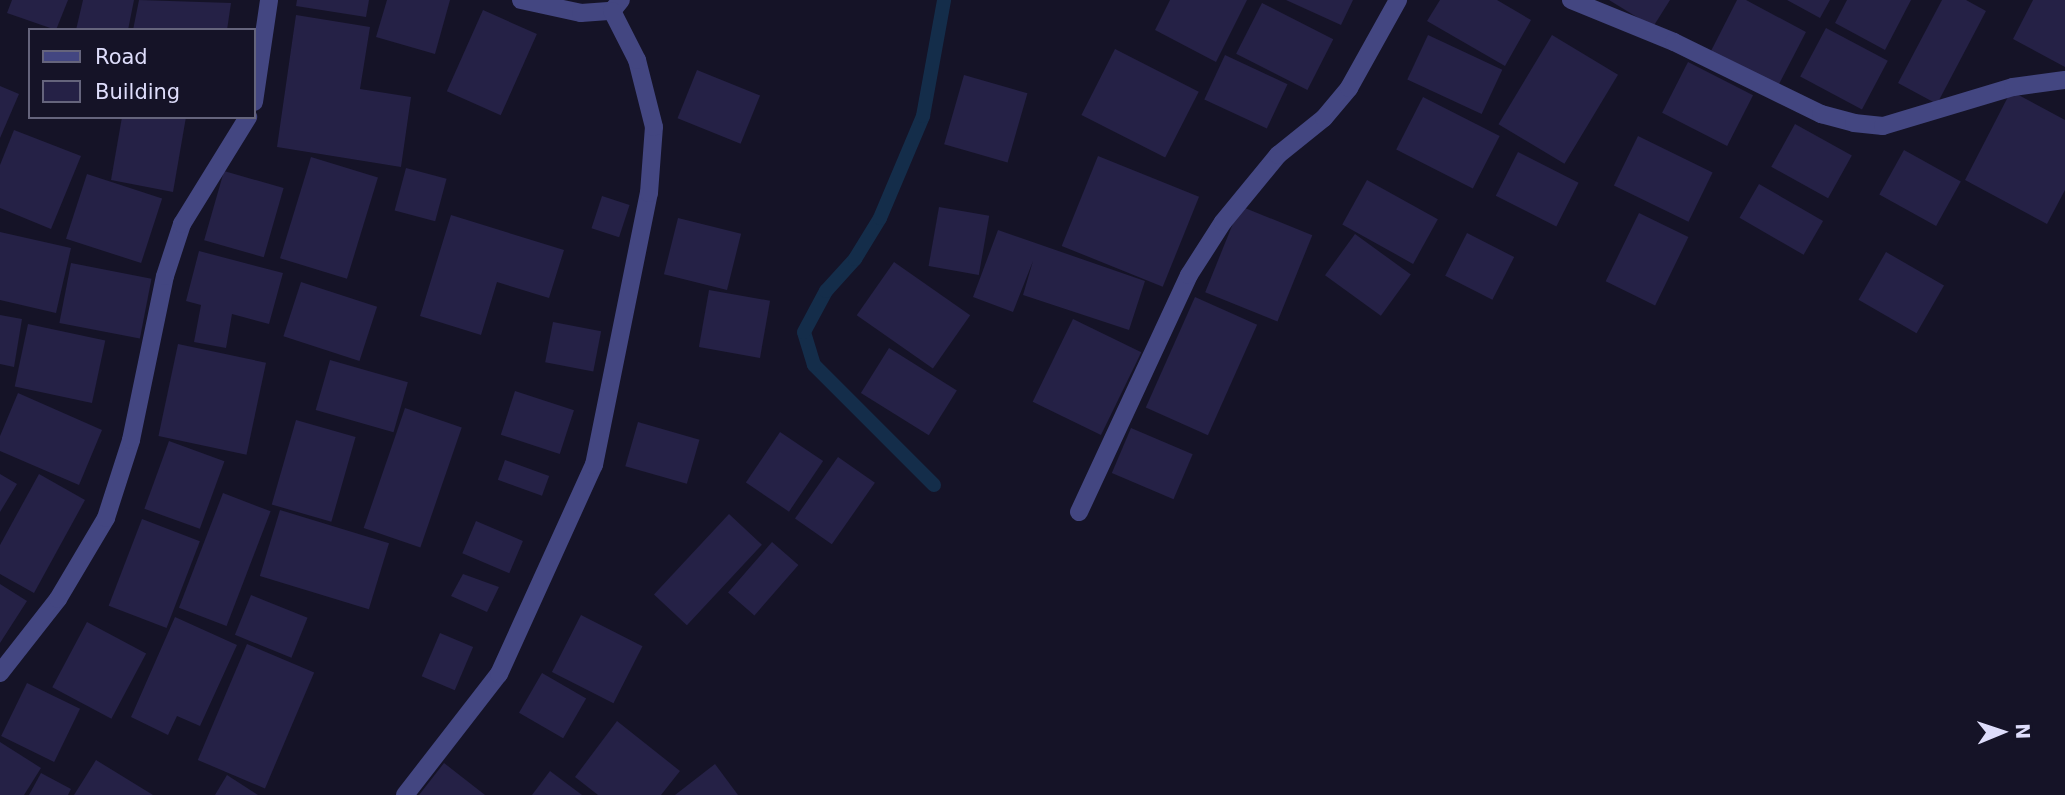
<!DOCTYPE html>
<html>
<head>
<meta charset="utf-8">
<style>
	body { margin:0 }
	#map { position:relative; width:2065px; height:795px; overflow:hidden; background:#151327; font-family:"DejaVu Sans",sans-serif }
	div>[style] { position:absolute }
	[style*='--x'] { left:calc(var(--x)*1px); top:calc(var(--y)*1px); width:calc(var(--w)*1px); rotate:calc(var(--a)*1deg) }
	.stream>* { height:14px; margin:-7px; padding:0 7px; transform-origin:7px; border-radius:7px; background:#142d4a }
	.building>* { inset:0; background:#252146; transform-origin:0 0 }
	.minor>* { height:18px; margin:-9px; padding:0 9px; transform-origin:9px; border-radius:9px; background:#434681 }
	span { translate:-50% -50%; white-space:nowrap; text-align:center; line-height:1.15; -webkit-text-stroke:5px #151327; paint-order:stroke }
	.legend { position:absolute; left:28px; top:28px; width:228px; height:91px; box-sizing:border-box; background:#151327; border:2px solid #65647c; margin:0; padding:9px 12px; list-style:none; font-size:21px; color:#deddfb }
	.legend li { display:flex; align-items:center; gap:14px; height:35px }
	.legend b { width:35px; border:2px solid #65647c }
	.north { position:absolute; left:1967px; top:697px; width:70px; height:70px; -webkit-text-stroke:5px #151327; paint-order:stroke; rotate:88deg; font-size:19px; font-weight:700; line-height:28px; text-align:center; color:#deddfb }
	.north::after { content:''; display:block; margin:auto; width:24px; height:32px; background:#deddfb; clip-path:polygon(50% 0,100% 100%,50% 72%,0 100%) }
</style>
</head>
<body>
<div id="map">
	<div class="stream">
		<i style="--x:934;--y:485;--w:170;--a:-135"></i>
		<i style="--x:814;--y:365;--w:34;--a:-107"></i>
		<i style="--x:804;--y:332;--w:47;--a:-61.8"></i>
		<i style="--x:826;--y:291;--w:43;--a:-47.8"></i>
		<i style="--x:855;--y:259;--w:48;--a:-58.6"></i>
		<i style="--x:880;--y:218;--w:111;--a:-67.1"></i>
		<i style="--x:923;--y:116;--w:118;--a:-79.7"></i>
	</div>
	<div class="building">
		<i style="clip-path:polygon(12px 0,68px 0,56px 30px,7px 13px)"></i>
		<i style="clip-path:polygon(83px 0,134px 0,128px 30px,76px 30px)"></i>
		<i style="clip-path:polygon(139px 0,231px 3px,227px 30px,133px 30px)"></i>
		<i style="clip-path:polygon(297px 0,369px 0,366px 17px,296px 6px)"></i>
		<i style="clip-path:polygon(387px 0,450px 0,435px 54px,376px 37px)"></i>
		<i style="clip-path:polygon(1170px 0,1247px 0,1216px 62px,1155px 30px)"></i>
		<i style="clip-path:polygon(1286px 0,1353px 0,1341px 25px)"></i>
		<i style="clip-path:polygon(1440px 0,1497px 0,1531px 20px,1505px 66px,1427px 21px)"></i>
		<i style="clip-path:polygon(1609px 0,1670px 0,1653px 27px)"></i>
		<i style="clip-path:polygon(1737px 0,1746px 0,1806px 32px,1778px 86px,1711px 51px)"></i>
		<i style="clip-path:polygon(1787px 0,1830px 0,1820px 18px)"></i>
		<i style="clip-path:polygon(1847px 0,1911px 0,1885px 50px,1835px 23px)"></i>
		<i style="clip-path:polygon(1942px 0,1966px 0,1986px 11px,1937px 104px,1898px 83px)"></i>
		<i style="clip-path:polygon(2033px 0,2065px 0,2065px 67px,2013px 39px)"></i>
		<i style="left:1262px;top:3px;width:80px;height:57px;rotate:27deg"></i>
		<i style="left:483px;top:10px;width:59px;height:89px;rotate:24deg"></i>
		<i style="clip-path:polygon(296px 15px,370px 27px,360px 89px,411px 97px,401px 167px,277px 147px)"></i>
		<i style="left:1826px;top:28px;width:70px;height:55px;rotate:28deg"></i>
		<i style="left:1428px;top:35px;width:82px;height:49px;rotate:25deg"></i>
		<i style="left:1552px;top:35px;width:77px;height:104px;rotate:31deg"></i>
		<i style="left:1115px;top:49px;width:94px;height:74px;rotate:27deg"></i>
		<i style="left:1225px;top:55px;width:69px;height:49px;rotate:25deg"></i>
		<i style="left:1688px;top:62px;width:73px;height:57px;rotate:27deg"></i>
		<i style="left:697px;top:70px;width:68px;height:52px;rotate:22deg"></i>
		<i style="left:964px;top:75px;width:66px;height:72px;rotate:16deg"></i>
		<i style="clip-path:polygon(0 86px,19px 94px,0 138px)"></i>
		<i style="clip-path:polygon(2011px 91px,2065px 120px,2065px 190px,2047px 224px,1965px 180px)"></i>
		<i style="left:1423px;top:97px;width:86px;height:59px;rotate:27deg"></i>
		<i style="clip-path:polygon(122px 117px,186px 117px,173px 192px,111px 180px)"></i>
		<i style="left:1795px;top:124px;width:65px;height:49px;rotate:29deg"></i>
		<i style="clip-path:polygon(14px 130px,81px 156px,51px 229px,0 208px,0 165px)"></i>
		<i style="left:1638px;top:136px;width:83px;height:55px;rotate:26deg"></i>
		<i style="left:1904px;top:150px;width:65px;height:51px;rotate:29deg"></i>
		<i style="left:1518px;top:152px;width:68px;height:49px;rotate:27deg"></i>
		<i style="left:1098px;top:156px;width:109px;height:97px;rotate:22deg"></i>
		<i style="left:311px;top:157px;width:70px;height:106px;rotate:17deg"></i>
		<i style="left:406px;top:168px;width:42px;height:44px;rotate:15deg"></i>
		<i style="left:224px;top:171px;width:62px;height:72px;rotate:16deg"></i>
		<i style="left:87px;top:174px;width:79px;height:68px;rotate:18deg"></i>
		<i style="left:1367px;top:180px;width:81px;height:51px;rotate:29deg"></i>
		<i style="left:1759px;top:184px;width:74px;height:39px;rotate:30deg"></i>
		<i style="left:602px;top:196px;width:29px;height:34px;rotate:18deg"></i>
		<i style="left:1240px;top:206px;width:78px;height:93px;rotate:22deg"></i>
		<i style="left:939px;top:207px;width:51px;height:60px;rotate:10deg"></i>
		<i style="left:1639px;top:213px;width:55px;height:76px;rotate:26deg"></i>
		<i style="clip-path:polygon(451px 215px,564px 250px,549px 298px,497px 282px,481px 335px,420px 316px)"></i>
		<i style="left:678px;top:218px;width:65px;height:58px;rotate:14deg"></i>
		<i style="clip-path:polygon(998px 230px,1145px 281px,1129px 330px,1023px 295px,1033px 261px,1013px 312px,973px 297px)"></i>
		<i style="clip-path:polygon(0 232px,71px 248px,56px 313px,0 300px)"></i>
		<i style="left:1467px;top:233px;width:53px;height:48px;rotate:27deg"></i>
		<i style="left:1355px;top:234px;width:69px;height:51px;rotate:36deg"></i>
		<i style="clip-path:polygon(199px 251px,283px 273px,269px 324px,232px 314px,226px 348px,194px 342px,201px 305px,186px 301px)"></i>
		<i style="left:1886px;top:252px;width:67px;height:55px;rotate:30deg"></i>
		<i style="left:894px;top:262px;width:93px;height:65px;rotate:35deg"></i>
		<i style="left:71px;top:263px;width:82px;height:61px;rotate:11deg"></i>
		<i style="left:301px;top:282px;width:80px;height:57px;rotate:18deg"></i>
		<i style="left:709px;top:290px;width:62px;height:58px;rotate:10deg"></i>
		<i style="left:1195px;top:297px;width:68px;height:121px;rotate:24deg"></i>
		<i style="clip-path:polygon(0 315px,22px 319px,14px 367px,0 364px)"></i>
		<i style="left:1073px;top:319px;width:76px;height:92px;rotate:26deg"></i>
		<i style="left:553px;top:322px;width:49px;height:41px;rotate:11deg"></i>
		<i style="left:28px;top:324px;width:79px;height:64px;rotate:12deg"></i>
		<i style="left:178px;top:344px;width:90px;height:94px;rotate:12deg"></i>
		<i style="left:889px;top:348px;width:80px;height:53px;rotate:32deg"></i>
		<i style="left:330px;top:360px;width:81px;height:52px;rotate:16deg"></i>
		<i style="left:515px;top:391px;width:62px;height:46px;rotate:18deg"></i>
		<i style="clip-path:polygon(18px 393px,102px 430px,79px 485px,0 451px,0 436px)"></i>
		<i style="left:405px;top:408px;width:60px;height:127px;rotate:19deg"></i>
		<i style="left:296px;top:420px;width:62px;height:88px;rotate:16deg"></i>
		<i style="left:638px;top:422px;width:64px;height:46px;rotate:16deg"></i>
		<i style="left:1131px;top:428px;width:67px;height:49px;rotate:23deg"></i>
		<i style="left:780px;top:432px;width:52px;height:61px;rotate:34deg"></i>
		<i style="left:169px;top:441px;width:59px;height:72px;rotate:20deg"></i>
		<i style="left:838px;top:457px;width:45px;height:75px;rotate:35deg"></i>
		<i style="left:505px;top:460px;width:47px;height:21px;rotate:20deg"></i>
		<i style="clip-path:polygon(0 474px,17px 484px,0 512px)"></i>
		<i style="clip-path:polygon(39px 474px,85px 500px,34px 593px,0 574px,0 545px)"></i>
		<i style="left:223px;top:493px;width:51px;height:123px;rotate:21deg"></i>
		<i style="left:280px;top:510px;width:114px;height:69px;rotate:17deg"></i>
		<i style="left:729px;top:514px;width:45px;height:110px;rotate:43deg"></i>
		<i style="left:142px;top:519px;width:62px;height:93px;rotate:21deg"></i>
		<i style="left:476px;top:521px;width:51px;height:35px;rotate:23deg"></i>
		<i style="left:772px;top:542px;width:35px;height:67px;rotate:41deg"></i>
		<i style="clip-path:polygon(463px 574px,499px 587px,487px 612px,451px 596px)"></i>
		<i style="clip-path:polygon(0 584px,27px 601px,0 643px)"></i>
		<i style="left:251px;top:595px;width:61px;height:43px;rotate:22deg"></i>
		<i style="left:581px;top:615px;width:69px;height:64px;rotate:27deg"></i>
		<i style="clip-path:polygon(175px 617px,237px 645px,200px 726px,177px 716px,168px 735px,131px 717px)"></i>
		<i style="left:87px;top:622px;width:67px;height:74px;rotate:28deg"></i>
		<i style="left:440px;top:633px;width:36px;height:47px;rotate:23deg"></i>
		<i style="left:247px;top:644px;width:73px;height:126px;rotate:23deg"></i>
		<i style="left:542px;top:673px;width:51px;height:46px;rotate:30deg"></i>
		<i style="left:27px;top:683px;width:59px;height:59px;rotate:26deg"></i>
		<i style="clip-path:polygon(617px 721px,680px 771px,661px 795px,598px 795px,575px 777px)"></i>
		<i style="clip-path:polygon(0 742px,41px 768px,24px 795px,0 795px)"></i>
		<i style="clip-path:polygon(96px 760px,153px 795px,74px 795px)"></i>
		<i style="clip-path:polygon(444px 763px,485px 795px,419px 795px)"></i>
		<i style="clip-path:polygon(715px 764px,738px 795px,675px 795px)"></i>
		<i style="clip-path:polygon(550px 771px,582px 795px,532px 795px)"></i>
		<i style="clip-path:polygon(41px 773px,71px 789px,68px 795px,29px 795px)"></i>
		<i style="clip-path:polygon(227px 775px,258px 795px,215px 795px)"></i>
	</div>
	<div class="minor">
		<i style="--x:521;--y:0;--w:61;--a:12.2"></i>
		<i style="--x:581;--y:13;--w:31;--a:-4"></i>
		<i style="--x:612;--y:11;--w:14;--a:-51"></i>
		<i style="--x:1571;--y:0;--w:111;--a:22.2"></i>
		<i style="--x:1674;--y:42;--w:164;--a:26.1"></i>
		<i style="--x:1821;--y:114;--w:34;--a:15"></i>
		<i style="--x:1854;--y:123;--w:29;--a:6"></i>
		<i style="--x:1883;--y:126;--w:136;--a:-16.7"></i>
		<i style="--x:2013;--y:87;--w:52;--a:-7.7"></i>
		<i style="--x:254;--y:102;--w:103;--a:-81.6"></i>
		<i style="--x:1079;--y:512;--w:261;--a:-65.1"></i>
		<i style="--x:1189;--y:275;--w:63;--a:-57.3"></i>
		<i style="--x:1223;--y:222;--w:87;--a:-50.6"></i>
		<i style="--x:1278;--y:155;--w:59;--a:-38.8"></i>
		<i style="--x:1324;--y:118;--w:39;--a:-50"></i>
		<i style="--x:1349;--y:88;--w:101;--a:-60.9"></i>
		<i style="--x:0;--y:673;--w:94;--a:-51.9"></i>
		<i style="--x:58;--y:599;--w:94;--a:-59.3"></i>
		<i style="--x:106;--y:518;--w:82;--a:-72.2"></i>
		<i style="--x:131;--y:440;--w:167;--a:-78.3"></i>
		<i style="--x:165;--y:276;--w:55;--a:-71.9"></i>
		<i style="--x:182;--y:224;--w:126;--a:-58.3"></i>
		<i style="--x:405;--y:795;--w:153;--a:-52.2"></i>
		<i style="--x:499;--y:674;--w:230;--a:-65.6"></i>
		<i style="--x:594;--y:465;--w:278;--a:-78.6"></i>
		<i style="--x:649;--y:193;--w:66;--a:-85.7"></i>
		<i style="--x:654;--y:127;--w:69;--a:-104.2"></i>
		<i style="--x:637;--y:60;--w:55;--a:-117"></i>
	</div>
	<ul class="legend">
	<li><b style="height:9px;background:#434681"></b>Road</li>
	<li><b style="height:19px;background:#252146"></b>Building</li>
	</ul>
	<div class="north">N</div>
</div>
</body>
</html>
